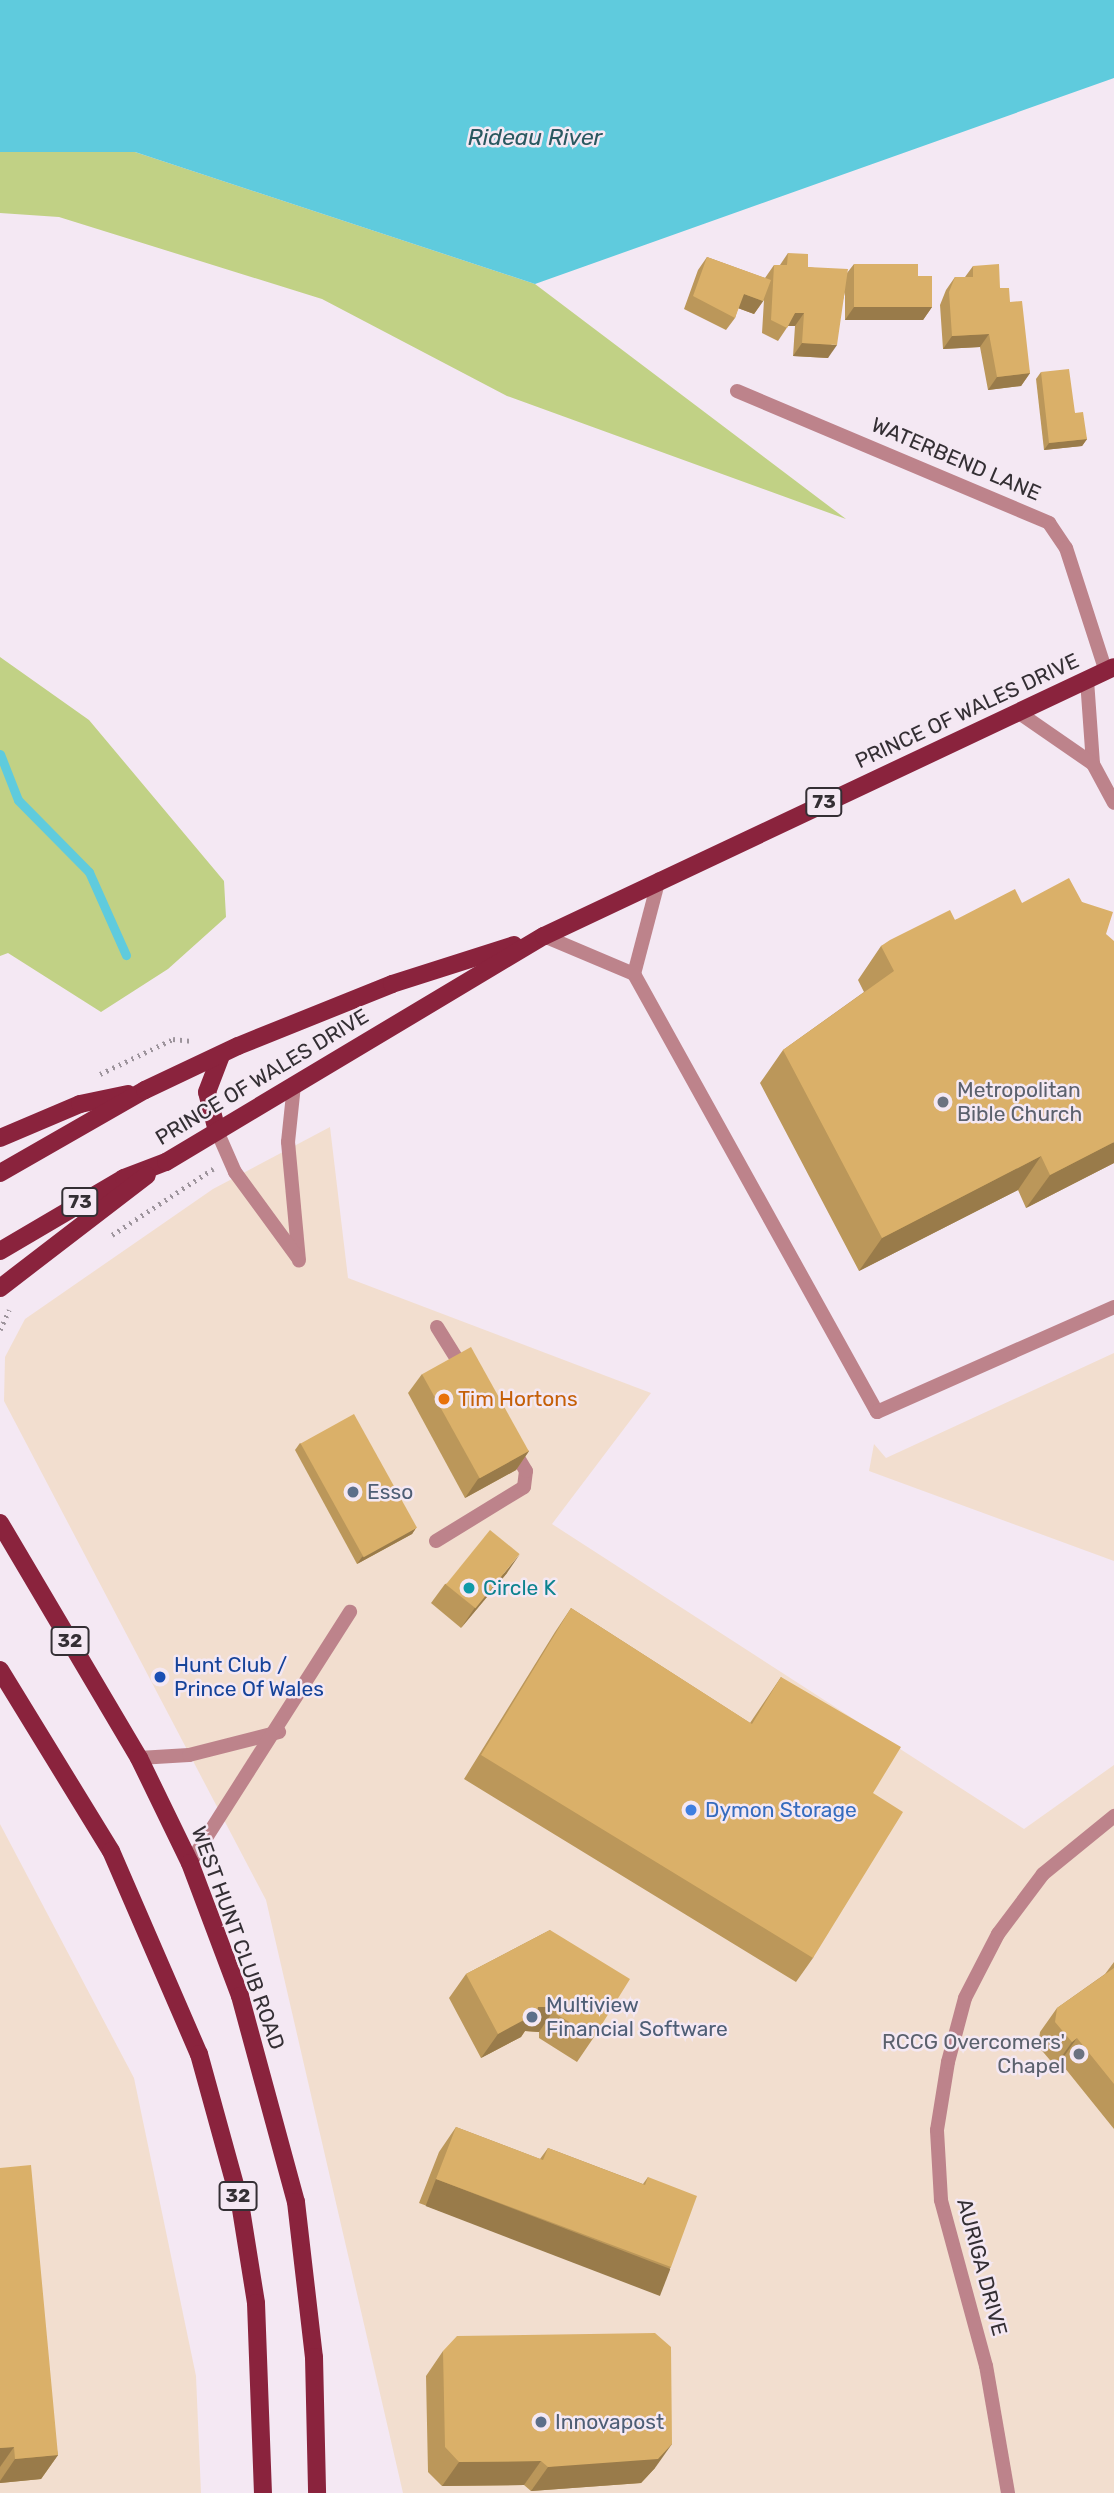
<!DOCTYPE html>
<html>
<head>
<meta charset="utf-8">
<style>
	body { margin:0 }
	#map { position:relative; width:1114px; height:2493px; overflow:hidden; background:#f4e8f3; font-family:Rubik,sans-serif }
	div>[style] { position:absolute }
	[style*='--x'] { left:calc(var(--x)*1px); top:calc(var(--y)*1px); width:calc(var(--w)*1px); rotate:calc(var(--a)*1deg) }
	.commercial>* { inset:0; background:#f2decf }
	.green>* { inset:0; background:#c1d185 }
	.water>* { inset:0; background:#5fcbdd }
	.stream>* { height:9px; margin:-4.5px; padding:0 4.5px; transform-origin:4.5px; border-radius:4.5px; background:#5fcbdd }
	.path>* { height:4.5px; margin-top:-2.25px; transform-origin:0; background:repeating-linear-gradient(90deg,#9d949c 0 2px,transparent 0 7px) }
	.service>* { height:14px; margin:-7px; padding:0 7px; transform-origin:7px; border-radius:7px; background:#bd838b }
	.minor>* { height:14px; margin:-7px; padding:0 7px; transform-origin:7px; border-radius:7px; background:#bd838b }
	.tertiary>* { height:14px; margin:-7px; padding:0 7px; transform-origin:7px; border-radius:7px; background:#bd838b }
	.primary>* { height:18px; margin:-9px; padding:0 9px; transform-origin:9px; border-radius:9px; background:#8a233d }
	.wall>* { inset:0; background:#bb975a }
	.shaded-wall>* { inset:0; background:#997b4a; transform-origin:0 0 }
	.building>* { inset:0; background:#dab069; transform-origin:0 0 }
	.dots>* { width:19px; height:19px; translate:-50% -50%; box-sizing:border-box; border:4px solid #f4e8f3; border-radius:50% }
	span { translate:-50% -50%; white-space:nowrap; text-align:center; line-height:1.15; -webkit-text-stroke:5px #f4e8f3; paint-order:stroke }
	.shield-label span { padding:2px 5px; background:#f4e8f3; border:2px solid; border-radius:5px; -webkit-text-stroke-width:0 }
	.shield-label { font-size:19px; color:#342f34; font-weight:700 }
	.street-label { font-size:21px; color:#342f34 }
	.worship-label { font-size:21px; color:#5b616d }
	.left { translate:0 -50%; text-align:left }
	.right { translate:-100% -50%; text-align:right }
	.food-label { font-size:21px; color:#c56008 }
	.service-label { font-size:21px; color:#4e5e75 }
	.culture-label { font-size:21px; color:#0d838f }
	.transit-label { font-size:21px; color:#164399 }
	.shop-label { font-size:21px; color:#366cbe }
	.water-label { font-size:23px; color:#295860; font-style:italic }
</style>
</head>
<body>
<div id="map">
	<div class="commercial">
		<i style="clip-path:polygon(330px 1127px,348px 1278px,651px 1393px,552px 1524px,1024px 1829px,1114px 1765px,1114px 2493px,403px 2493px,266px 1900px,4px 1401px,5px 1357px,25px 1319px,213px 1189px)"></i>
		<i style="clip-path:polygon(1114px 1353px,1114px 1561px,869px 1471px,874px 1444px,886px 1458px)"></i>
		<i style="clip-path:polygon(0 1824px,134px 2078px,196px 2376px,201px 2493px,0 2493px)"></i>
	</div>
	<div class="green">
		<i style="clip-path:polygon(0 152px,135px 152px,535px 284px,846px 519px,507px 396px,322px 299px,59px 217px,0 213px)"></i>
		<i style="clip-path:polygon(0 657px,89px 720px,224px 881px,226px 917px,168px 969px,101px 1012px,8px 953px,0 956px)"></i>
	</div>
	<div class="water">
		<i style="clip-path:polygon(0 0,1114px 0,1114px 78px,535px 284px,135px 152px,0 152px)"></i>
	</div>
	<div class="stream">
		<i style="--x:0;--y:754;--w:49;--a:68.6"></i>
		<i style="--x:18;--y:800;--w:101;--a:45.4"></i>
		<i style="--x:89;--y:872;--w:91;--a:66"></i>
	</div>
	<div class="path">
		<i style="--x:100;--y:1074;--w:81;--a:-25.6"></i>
		<i style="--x:173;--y:1039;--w:18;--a:6"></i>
		<i style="--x:112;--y:1235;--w:121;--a:-33.2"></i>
		<i style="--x:0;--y:1330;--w:22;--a:-66"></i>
	</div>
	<div class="service">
		<i style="--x:1087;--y:680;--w:84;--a:85.9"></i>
		<i style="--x:1093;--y:764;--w:44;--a:61.7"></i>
		<i style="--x:1018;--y:712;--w:91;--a:34.7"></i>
		<i style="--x:544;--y:936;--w:98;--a:22.9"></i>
		<i style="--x:634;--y:974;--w:501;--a:60.98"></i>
		<i style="--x:877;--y:1412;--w:259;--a:-23.9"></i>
		<i style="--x:634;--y:974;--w:98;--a:-75.3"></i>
		<i style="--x:294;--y:1085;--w:57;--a:96"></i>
		<i style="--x:288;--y:1142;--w:119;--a:84.7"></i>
		<i style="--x:217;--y:1131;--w:45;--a:66.3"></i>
		<i style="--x:235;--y:1172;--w:107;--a:53.8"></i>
		<i style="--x:437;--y:1327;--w:53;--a:58.1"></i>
		<i style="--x:436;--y:1541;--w:103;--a:-31.5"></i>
		<i style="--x:524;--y:1487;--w:16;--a:-83"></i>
		<i style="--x:526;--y:1471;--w:29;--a:-121"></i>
		<i style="--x:139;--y:1758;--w:50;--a:-3.4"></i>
		<i style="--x:189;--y:1755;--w:93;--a:-14.3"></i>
		<i style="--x:190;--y:1863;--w:298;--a:-57.5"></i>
	</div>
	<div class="minor">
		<i style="--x:737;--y:391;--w:339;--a:22.9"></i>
		<i style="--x:1049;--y:523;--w:30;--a:56"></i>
		<i style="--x:1066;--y:548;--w:130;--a:72.1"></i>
	</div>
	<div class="tertiary">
		<i style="--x:1008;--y:2493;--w:129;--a:-99.8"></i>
		<i style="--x:986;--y:2366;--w:172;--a:-105.2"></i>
		<i style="--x:941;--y:2200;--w:70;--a:-93.3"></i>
		<i style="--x:937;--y:2130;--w:69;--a:-80.8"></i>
		<i style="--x:948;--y:2062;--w:66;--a:-75.1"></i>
		<i style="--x:965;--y:1998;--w:72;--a:-62.7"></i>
		<i style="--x:998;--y:1934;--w:75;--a:-53.1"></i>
		<i style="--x:1043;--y:1874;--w:92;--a:-39.2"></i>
	</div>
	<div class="primary">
		<i style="--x:217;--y:1131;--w:40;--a:-104.4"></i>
		<i style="--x:207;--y:1092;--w:39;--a:-69"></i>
		<i style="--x:0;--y:1138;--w:87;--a:-23"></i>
		<i style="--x:80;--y:1104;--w:49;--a:-11.8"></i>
		<i style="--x:0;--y:1173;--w:167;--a:-29.8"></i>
		<i style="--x:145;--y:1090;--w:103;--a:-25.3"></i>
		<i style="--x:238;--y:1046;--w:166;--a:-21.9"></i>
		<i style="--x:392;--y:984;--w:128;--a:-17.7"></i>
		<i style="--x:0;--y:1251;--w:144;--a:-30.5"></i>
		<i style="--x:124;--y:1178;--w:45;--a:-20.9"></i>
		<i style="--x:166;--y:1162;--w:440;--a:-30.9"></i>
		<i style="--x:544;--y:936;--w:630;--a:-25.26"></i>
		<i style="--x:0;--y:1288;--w:185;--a:-37.5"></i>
		<i style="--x:0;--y:1523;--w:273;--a:59.4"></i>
		<i style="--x:139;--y:1758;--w:117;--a:64.1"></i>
		<i style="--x:190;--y:1863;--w:142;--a:69.4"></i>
		<i style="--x:240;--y:1996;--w:213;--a:74.8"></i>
		<i style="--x:296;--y:2202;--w:156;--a:83.4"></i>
		<i style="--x:314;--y:2357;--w:136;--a:88.7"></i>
		<i style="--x:0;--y:1670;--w:212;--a:58.5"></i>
		<i style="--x:111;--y:1851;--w:221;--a:66.6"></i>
		<i style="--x:199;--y:2054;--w:155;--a:74.6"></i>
		<i style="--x:240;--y:2203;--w:101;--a:80.9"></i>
		<i style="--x:256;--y:2303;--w:190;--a:87.9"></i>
	</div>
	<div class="wall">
		<i style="clip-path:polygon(788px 253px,808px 267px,847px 273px,854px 264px,918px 276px,932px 307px,923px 320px,845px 320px,845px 292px,828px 358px,793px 356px,795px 326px,788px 326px,778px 341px,762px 333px,764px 300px,754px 314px,738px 308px,735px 318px,726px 330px,684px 309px,698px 270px,707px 257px,765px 278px,774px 265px,780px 265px)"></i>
		<i style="clip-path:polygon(973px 266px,1000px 288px,1010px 302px,1030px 373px,1021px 386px,988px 390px,980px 347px,943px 349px,940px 305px,946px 290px,955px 277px,965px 277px)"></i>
		<i style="clip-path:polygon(1041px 372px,1075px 413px,1087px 439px,1082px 446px,1044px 450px,1036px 379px)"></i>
		<i style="clip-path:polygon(1082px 902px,1106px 934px,1114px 1163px,1026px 1208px,1018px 1190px,859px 1271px,760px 1083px,783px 1050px,864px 992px,858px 980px,881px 946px,955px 920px,1022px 903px)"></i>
		<i style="clip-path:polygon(422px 1374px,529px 1451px,516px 1470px,465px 1498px,408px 1393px)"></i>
		<i style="clip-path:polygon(300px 1443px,416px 1528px,412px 1534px,357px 1564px,295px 1450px)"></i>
		<i style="clip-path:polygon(507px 1573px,461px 1628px,431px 1603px,445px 1584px)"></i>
		<i style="clip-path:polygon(571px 1608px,750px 1723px,781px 1677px,873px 1793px,813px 1958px,796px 1982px,464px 1779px,555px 1632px)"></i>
		<i style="clip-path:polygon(550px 1930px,594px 2037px,577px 2062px,539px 2038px,539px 2032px,525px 2031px,521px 2037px,481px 2058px,449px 1998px,466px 1974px)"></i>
		<i style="clip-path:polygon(1114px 1962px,1114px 2129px,1060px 2062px,1055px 2066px,1038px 2046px,1040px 2032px,1057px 2008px,1105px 1974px)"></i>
		<i style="clip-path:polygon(456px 2127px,540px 2159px,548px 2148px,643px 2184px,648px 2177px,671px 2267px,654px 2291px,419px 2203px,439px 2152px)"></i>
		<i style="clip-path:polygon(0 2168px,58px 2455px,41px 2479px,0 2483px)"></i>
		<i style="clip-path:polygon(443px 2351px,655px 2468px,641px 2483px,531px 2491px,524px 2485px,442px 2486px,428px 2472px,426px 2376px)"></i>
	</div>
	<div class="shaded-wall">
		<i style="clip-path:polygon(744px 294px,763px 301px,754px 314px,735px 307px)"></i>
		<i style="clip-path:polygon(854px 307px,932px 307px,923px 320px,845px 320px)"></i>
		<i style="clip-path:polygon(795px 313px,804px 313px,795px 326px,786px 326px)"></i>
		<i style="clip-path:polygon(989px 334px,980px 347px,943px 349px,952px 336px)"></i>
		<i style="clip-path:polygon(802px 343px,837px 345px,828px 358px,793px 356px)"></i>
		<i style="clip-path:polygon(1030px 373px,1021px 386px,988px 390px,997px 377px)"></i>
		<i style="clip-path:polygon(1087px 439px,1082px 446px,1044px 450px,1049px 443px)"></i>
		<i style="clip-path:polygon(1114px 1142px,1114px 1163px,1026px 1208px,1050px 1175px)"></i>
		<i style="clip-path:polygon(1041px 1156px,1018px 1190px,859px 1271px,882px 1238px)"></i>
		<i style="clip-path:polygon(529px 1451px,516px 1470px,465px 1498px,478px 1479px)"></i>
		<i style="clip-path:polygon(416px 1528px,412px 1534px,357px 1564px,362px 1557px)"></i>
		<i style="clip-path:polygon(520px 1554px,507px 1573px,461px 1628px,474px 1609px)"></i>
		<i style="clip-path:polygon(538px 2007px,556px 2007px,539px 2032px,525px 2031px,521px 2037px,481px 2058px,498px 2034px)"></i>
		<i style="clip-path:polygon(1077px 2038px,1060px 2062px,1055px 2066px,1072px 2042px)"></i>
		<i style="left:436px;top:2179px;width:251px;height:29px;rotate:21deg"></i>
		<i style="clip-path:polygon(672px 2444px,655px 2468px,641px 2483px,531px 2491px,548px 2467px)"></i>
		<i style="clip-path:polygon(14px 2447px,0 2467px,0 2448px)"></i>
		<i style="clip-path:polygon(58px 2455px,41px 2479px,0 2483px,0 2481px,15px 2459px)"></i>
		<i style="clip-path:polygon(541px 2461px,524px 2485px,442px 2486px,459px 2462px)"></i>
	</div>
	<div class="building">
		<i style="clip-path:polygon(788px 253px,808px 254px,808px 267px,848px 269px,837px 345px,802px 343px,804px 313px,795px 313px,787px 328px,771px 320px,774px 265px,787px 265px)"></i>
		<i style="clip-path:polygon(707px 257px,771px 280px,763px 301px,744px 294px,735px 318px,693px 296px)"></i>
		<i style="clip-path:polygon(854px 264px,918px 264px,918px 276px,932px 276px,932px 307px,854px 307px)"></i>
		<i style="clip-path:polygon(999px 264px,1000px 288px,1009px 288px,1010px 302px,1022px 301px,1030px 373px,997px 377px,989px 334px,952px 336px,949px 292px,955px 277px,973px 277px,973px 266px)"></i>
		<i style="clip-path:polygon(1069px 369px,1075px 413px,1083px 412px,1087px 439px,1049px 443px,1041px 372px)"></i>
		<i style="clip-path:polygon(1069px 878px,1082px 902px,1113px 912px,1106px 934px,1114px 941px,1114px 1142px,1050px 1175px,1041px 1156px,882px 1238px,783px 1050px,894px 971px,881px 946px,890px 940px,950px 910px,955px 920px,1015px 889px,1022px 903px)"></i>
		<i style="left:471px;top:1347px;width:119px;height:56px;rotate:61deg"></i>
		<i style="left:354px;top:1414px;width:130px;height:61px;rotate:61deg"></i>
		<i style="left:490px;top:1530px;width:38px;height:70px;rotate:39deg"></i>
		<i style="clip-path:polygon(571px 1608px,752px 1724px,781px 1677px,901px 1747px,873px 1793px,903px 1812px,813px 1958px,481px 1755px)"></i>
		<i style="clip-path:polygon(550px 1930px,630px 1979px,594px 2037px,556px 2014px,556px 2007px,538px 2007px,537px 2013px,498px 2034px,466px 1974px)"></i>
		<i style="clip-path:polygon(1114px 1968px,1114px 2084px,1077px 2038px,1072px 2042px,1055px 2022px,1057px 2008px)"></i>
		<i style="clip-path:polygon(456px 2127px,543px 2160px,548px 2148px,645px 2185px,648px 2177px,697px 2196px,671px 2267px,436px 2179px)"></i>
		<i style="clip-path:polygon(31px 2165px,58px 2455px,15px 2459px,14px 2447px,0 2448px,0 2168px)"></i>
		<i style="clip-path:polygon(655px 2333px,671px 2347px,672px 2444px,658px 2459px,548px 2467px,541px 2461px,459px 2462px,445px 2447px,443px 2351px,457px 2336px)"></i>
	</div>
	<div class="dots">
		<i style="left:943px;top:1102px;background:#6b7280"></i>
		<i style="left:444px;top:1399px;background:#e8710a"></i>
		<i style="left:353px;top:1492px;background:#5c6f8a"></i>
		<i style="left:469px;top:1588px;background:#0f9aa8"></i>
		<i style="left:160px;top:1677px;background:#1a4fb4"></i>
		<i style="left:691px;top:1810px;background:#3f7fe0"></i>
		<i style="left:532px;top:2017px;background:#5c6f8a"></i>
		<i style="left:1079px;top:2054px;background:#6b7280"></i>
		<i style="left:541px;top:2422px;background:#5c6f8a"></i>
	</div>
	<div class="shield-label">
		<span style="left:824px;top:802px">73</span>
		<span style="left:80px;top:1202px">73</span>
		<span style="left:70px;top:1641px">32</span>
		<span style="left:238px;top:2196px">32</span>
	</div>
	<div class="street-label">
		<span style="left:956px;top:459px;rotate:23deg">WATERBEND LANE</span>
		<span style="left:967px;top:711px;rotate:-25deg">PRINCE OF WALES DRIVE</span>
		<span style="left:262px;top:1077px;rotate:-31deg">PRINCE OF WALES DRIVE</span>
		<span style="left:238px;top:1938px;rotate:70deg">WEST HUNT CLUB ROAD</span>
		<span style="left:982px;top:2267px;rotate:75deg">AURIGA DRIVE</span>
	</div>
	<div class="worship-label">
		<span class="left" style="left:957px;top:1102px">Metropolitan<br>Bible Church</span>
		<span class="right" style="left:1065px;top:2054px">RCCG Overcomers'<br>Chapel</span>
	</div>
	<div class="food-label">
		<span class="left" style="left:458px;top:1399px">Tim Hortons</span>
	</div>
	<div class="service-label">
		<span class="left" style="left:367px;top:1492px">Esso</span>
		<span class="left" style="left:546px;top:2017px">Multiview<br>Financial Software</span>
		<span class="left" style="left:555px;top:2422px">Innovapost</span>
	</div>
	<div class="culture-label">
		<span class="left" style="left:483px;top:1588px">Circle K</span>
	</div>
	<div class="transit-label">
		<span class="left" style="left:174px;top:1677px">Hunt Club /<br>Prince Of Wales</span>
	</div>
	<div class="shop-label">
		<span class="left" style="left:705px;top:1810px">Dymon Storage</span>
	</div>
	<div class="water-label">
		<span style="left:535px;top:137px">Rideau River</span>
	</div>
</div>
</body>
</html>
